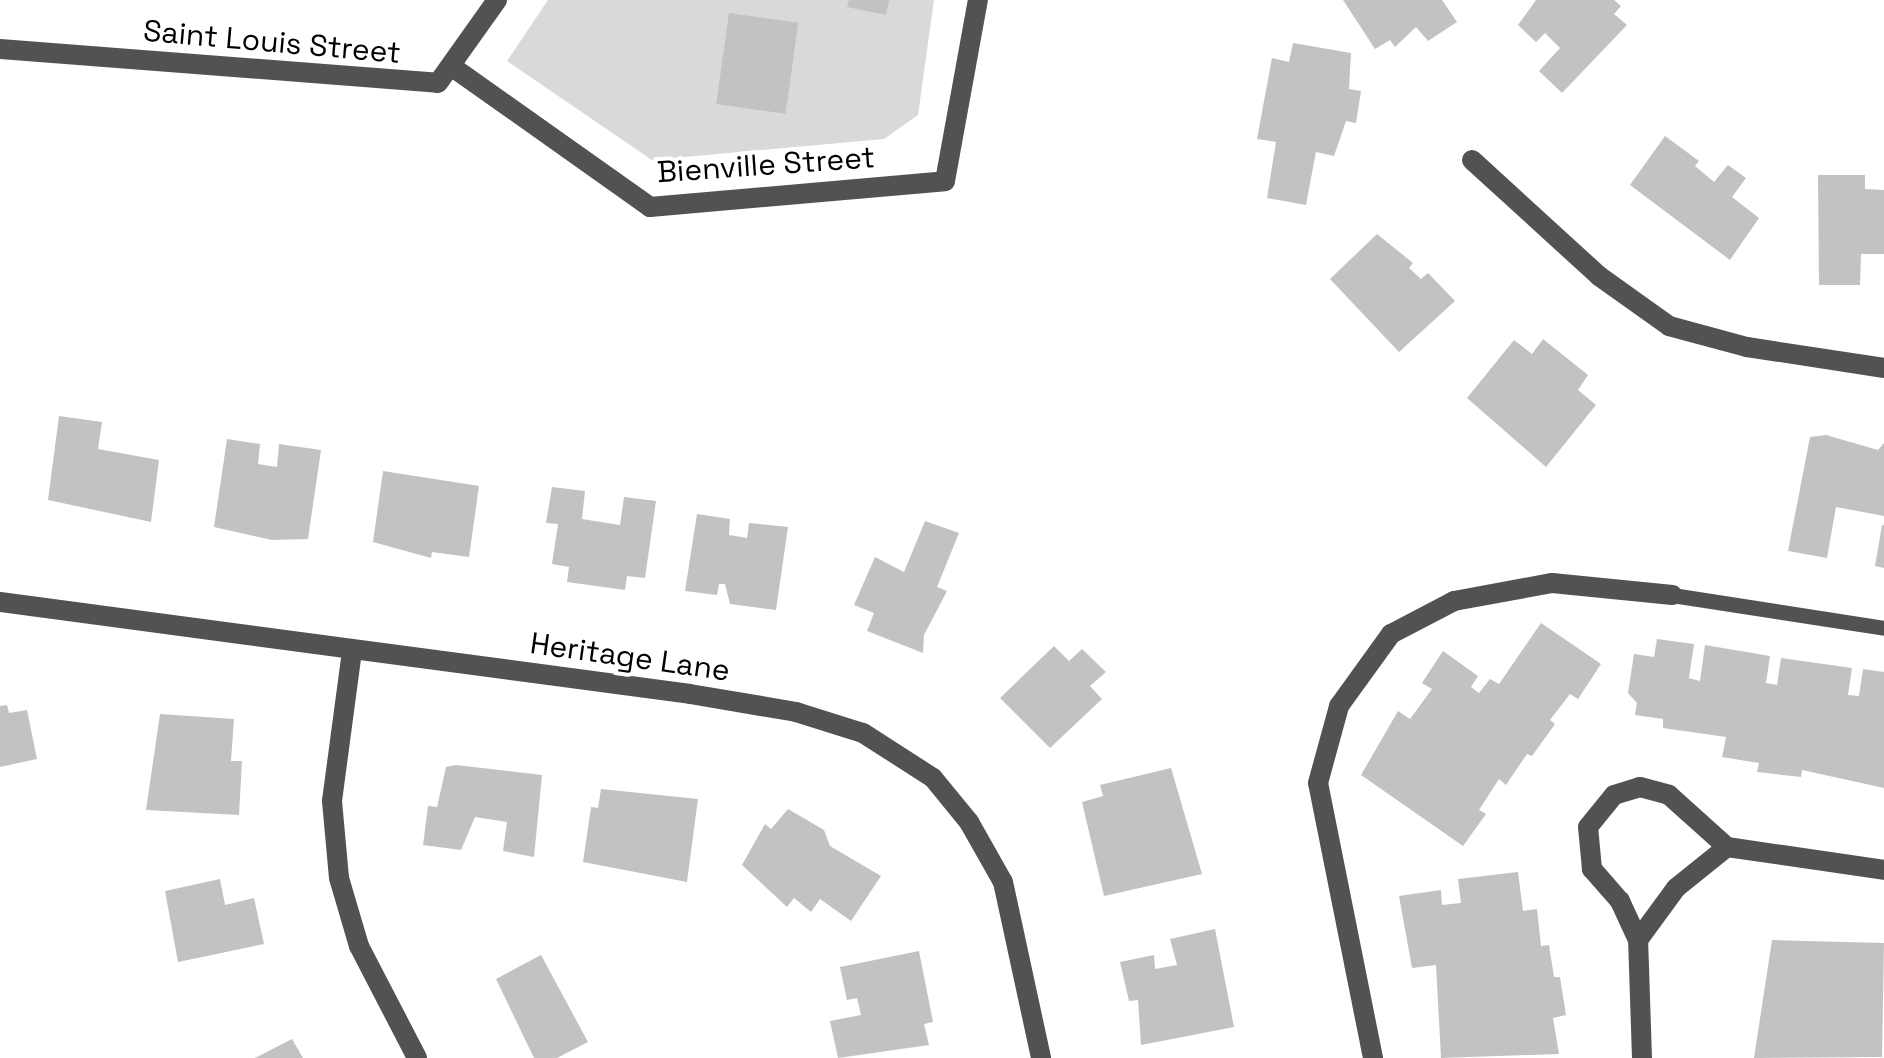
<!DOCTYPE html>
<html>
<head>
<meta charset="utf-8">
<style>
	body { margin:0 }
	#map { position:relative; width:1884px; height:1058px; overflow:hidden; background:#fff; font-family:"Space Grotesk",sans-serif }
	div>[style] { position:absolute }
	[style*='--x'] { left:calc(var(--x)*1px); top:calc(var(--y)*1px); width:calc(var(--w)*1px); rotate:calc(var(--a)*1deg) }
	.green>* { inset:0; background:#d9d9d9 }
	.building>* { inset:0; background:#c2c2c2; transform-origin:0 0 }
	.service>* { height:15px; margin:-7.5px; padding:0 7.5px; transform-origin:7.5px; border-radius:7.5px; background:#525252 }
	.minor>* { height:20px; margin:-10px; padding:0 10px; transform-origin:10px; border-radius:10px; background:#525252 }
	span { translate:-50% -50%; white-space:nowrap; text-align:center; line-height:1.15; -webkit-text-stroke:8px #fff; paint-order:stroke }
	.street-label { font-size:30px; color:#000 }
</style>
</head>
<body>
<div id="map">
	<div class="green">
		<i style="clip-path:polygon(548px 0,934px 0,918px 115px,884px 139px,652px 160px,507px 61px)"></i>
	</div>
	<div class="building">
		<i style="clip-path:polygon(849px 0,889px 0,886px 15px,847px 7px)"></i>
		<i style="clip-path:polygon(1343px 0,1442px 0,1457px 22px,1428px 41px,1416px 27px,1395px 47px,1390px 40px,1375px 49px)"></i>
		<i style="clip-path:polygon(1536px 0,1614px 0,1621px 6px,1614px 14px,1627px 25px,1562px 93px,1539px 71px,1560px 48px,1545px 33px,1536px 42px,1518px 25px)"></i>
		<i style="left:729px;top:13px;width:70px;height:92px;rotate:8deg"></i>
		<i style="clip-path:polygon(1293px 43px,1351px 53px,1349px 89px,1361px 91px,1356px 123px,1346px 121px,1334px 156px,1316px 152px,1306px 205px,1267px 198px,1276px 142px,1257px 139px,1272px 58px,1289px 62px)"></i>
		<i style="clip-path:polygon(1665px 136px,1699px 161px,1695px 166px,1714px 182px,1728px 165px,1746px 178px,1732px 197px,1759px 218px,1730px 260px,1630px 185px)"></i>
		<i style="clip-path:polygon(1818px 175px,1865px 175px,1865px 189px,1884px 190px,1884px 254px,1861px 254px,1860px 285px,1819px 285px)"></i>
		<i style="clip-path:polygon(1377px 234px,1413px 263px,1409px 268px,1421px 279px,1428px 273px,1455px 301px,1399px 352px,1330px 279px)"></i>
		<i style="clip-path:polygon(1543px 339px,1588px 375px,1578px 390px,1596px 405px,1546px 467px,1467px 398px,1514px 340px,1532px 354px)"></i>
		<i style="clip-path:polygon(59px 416px,102px 422px,98px 449px,159px 460px,151px 522px,48px 500px)"></i>
		<i style="clip-path:polygon(1826px 435px,1878px 450px,1884px 443px,1884px 516px,1836px 507px,1827px 558px,1788px 551px,1810px 437px)"></i>
		<i style="clip-path:polygon(227px 439px,260px 444px,258px 464px,277px 467px,279px 444px,321px 450px,308px 539px,272px 540px,214px 527px)"></i>
		<i style="clip-path:polygon(383px 471px,479px 486px,469px 557px,432px 552px,431px 558px,373px 542px)"></i>
		<i style="clip-path:polygon(552px 487px,585px 491px,582px 519px,620px 525px,624px 497px,656px 501px,645px 578px,627px 576px,625px 590px,567px 582px,569px 567px,552px 564px,558px 524px,546px 523px)"></i>
		<i style="clip-path:polygon(697px 514px,730px 519px,729px 535px,747px 538px,749px 523px,788px 527px,776px 610px,730px 604px,725px 584px,719px 584px,717px 595px,685px 591px)"></i>
		<i style="clip-path:polygon(925px 521px,959px 533px,937px 587px,947px 591px,924px 635px,923px 653px,867px 631px,874px 613px,854px 605px,875px 557px,904px 572px)"></i>
		<i style="clip-path:polygon(1882px 525px,1884px 525px,1884px 568px,1875px 566px)"></i>
		<i style="clip-path:polygon(1541px 623px,1601px 664px,1578px 699px,1570px 694px,1550px 720px,1555px 724px,1532px 756px,1527px 754px,1506px 785px,1499px 779px,1479px 810px,1486px 814px,1463px 846px,1361px 775px,1398px 711px,1410px 719px,1432px 689px,1422px 683px,1443px 651px,1478px 676px,1471px 687px,1479px 693px,1490px 679px,1499px 684px)"></i>
		<i style="clip-path:polygon(1657px 639px,1694px 644px,1689px 678px,1700px 681px,1705px 645px,1770px 656px,1766px 683px,1777px 685px,1781px 658px,1852px 668px,1848px 695px,1859px 696px,1863px 669px,1884px 672px,1884px 788px,1802px 770px,1801px 777px,1757px 772px,1759px 763px,1722px 757px,1726px 737px,1663px 728px,1663px 719px,1635px 715px,1637px 703px,1628px 693px,1634px 654px,1654px 657px)"></i>
		<i style="clip-path:polygon(1054px 646px,1069px 661px,1082px 649px,1106px 672px,1090px 686px,1102px 699px,1050px 748px,1000px 698px)"></i>
		<i style="clip-path:polygon(7px 705px,9px 713px,27px 710px,37px 759px,0 767px,0 706px)"></i>
		<i style="clip-path:polygon(160px 714px,234px 719px,231px 761px,242px 761px,239px 815px,146px 810px)"></i>
		<i style="clip-path:polygon(456px 765px,542px 775px,534px 857px,503px 851px,507px 822px,475px 817px,461px 850px,423px 845px,428px 806px,437px 807px,446px 767px)"></i>
		<i style="clip-path:polygon(1171px 768px,1202px 874px,1104px 896px,1082px 802px,1103px 796px,1100px 785px)"></i>
		<i style="clip-path:polygon(601px 789px,698px 799px,687px 882px,583px 862px,591px 807px,598px 808px)"></i>
		<i style="clip-path:polygon(788px 809px,824px 830px,830px 846px,881px 876px,851px 921px,820px 899px,811px 912px,794px 898px,787px 907px,742px 865px,765px 824px,771px 829px)"></i>
		<i style="clip-path:polygon(1518px 872px,1523px 911px,1537px 909px,1541px 946px,1549px 945px,1554px 977px,1560px 977px,1566px 1015px,1553px 1018px,1559px 1054px,1441px 1058px,1436px 965px,1412px 968px,1399px 896px,1441px 890px,1442px 905px,1461px 903px,1458px 879px)"></i>
		<i style="clip-path:polygon(220px 879px,225px 905px,254px 898px,264px 944px,178px 962px,165px 891px)"></i>
		<i style="clip-path:polygon(1215px 929px,1234px 1027px,1141px 1045px,1138px 1000px,1129px 1001px,1120px 962px,1154px 955px,1155px 969px,1177px 965px,1170px 939px)"></i>
		<i style="clip-path:polygon(1772px 940px,1884px 943px,1882px 1057px,1754px 1058px)"></i>
		<i style="clip-path:polygon(919px 951px,933px 1022px,924px 1024px,929px 1045px,838px 1058px,830px 1021px,861px 1015px,857px 998px,847px 1000px,840px 967px)"></i>
		<i style="clip-path:polygon(541px 955px,588px 1042px,557px 1058px,534px 1058px,496px 979px)"></i>
		<i style="clip-path:polygon(292px 1039px,303px 1058px,255px 1058px)"></i>
	</div>
	<div class="service">
		<i style="--x:1672;--y:595;--w:215;--a:8.8"></i>
	</div>
	<div class="minor">
		<i style="--x:0;--y:49;--w:439;--a:4.4"></i>
		<i style="--x:438;--y:83;--w:102;--a:-54.6"></i>
		<i style="--x:451;--y:66;--w:244;--a:35.3"></i>
		<i style="--x:650;--y:207;--w:296;--a:-5"></i>
		<i style="--x:945;--y:181;--w:184;--a:-79.7"></i>
		<i style="--x:1472;--y:160;--w:172;--a:42.4"></i>
		<i style="--x:1599;--y:276;--w:86;--a:35.5"></i>
		<i style="--x:1669;--y:326;--w:81;--a:15.1"></i>
		<i style="--x:1747;--y:347;--w:139;--a:8.7"></i>
		<i style="--x:0;--y:602;--w:696;--a:7.59"></i>
		<i style="--x:690;--y:694;--w:108;--a:9.6"></i>
		<i style="--x:796;--y:712;--w:70;--a:17.4"></i>
		<i style="--x:863;--y:733;--w:83;--a:32.7"></i>
		<i style="--x:933;--y:778;--w:57;--a:50.7"></i>
		<i style="--x:969;--y:822;--w:69;--a:60.5"></i>
		<i style="--x:1003;--y:882;--w:180;--a:77.8"></i>
		<i style="--x:352;--y:651;--w:151;--a:97.6"></i>
		<i style="--x:332;--y:801;--w:77;--a:84.8"></i>
		<i style="--x:339;--y:878;--w:71;--a:73.6"></i>
		<i style="--x:359;--y:946;--w:126;--a:62.6"></i>
		<i style="--x:1638;--y:940;--w:64;--a:-53.8"></i>
		<i style="--x:1676;--y:888;--w:65;--a:-38.8"></i>
		<i style="--x:1373;--y:1058;--w:280;--a:-101.3"></i>
		<i style="--x:1318;--y:783;--w:80;--a:-74.7"></i>
		<i style="--x:1339;--y:706;--w:89;--a:-54.2"></i>
		<i style="--x:1391;--y:634;--w:71;--a:-27.6"></i>
		<i style="--x:1454;--y:601;--w:100;--a:-10.4"></i>
		<i style="--x:1552;--y:583;--w:121;--a:5.7"></i>
		<i style="--x:1642;--y:1058;--w:118;--a:-91.9"></i>
		<i style="--x:1638;--y:940;--w:43;--a:-114.8"></i>
		<i style="--x:1620;--y:901;--w:43;--a:-131.2"></i>
		<i style="--x:1592;--y:869;--w:42;--a:-95.4"></i>
		<i style="--x:1588;--y:827;--w:41;--a:-50.9"></i>
		<i style="--x:1614;--y:795;--w:27;--a:-17"></i>
		<i style="--x:1640;--y:787;--w:30;--a:15"></i>
		<i style="--x:1669;--y:795;--w:78;--a:41.9"></i>
		<i style="--x:1727;--y:847;--w:159;--a:8.3"></i>
	</div>
	<div class="street-label">
		<span style="left:272px;top:42px;rotate:5deg">Saint Louis Street</span>
		<span style="left:766px;top:165px;rotate:-4deg">Bienville Street</span>
		<span style="left:630px;top:657px;rotate:8deg">Heritage Lane</span>
	</div>
</div>
</body>
</html>
